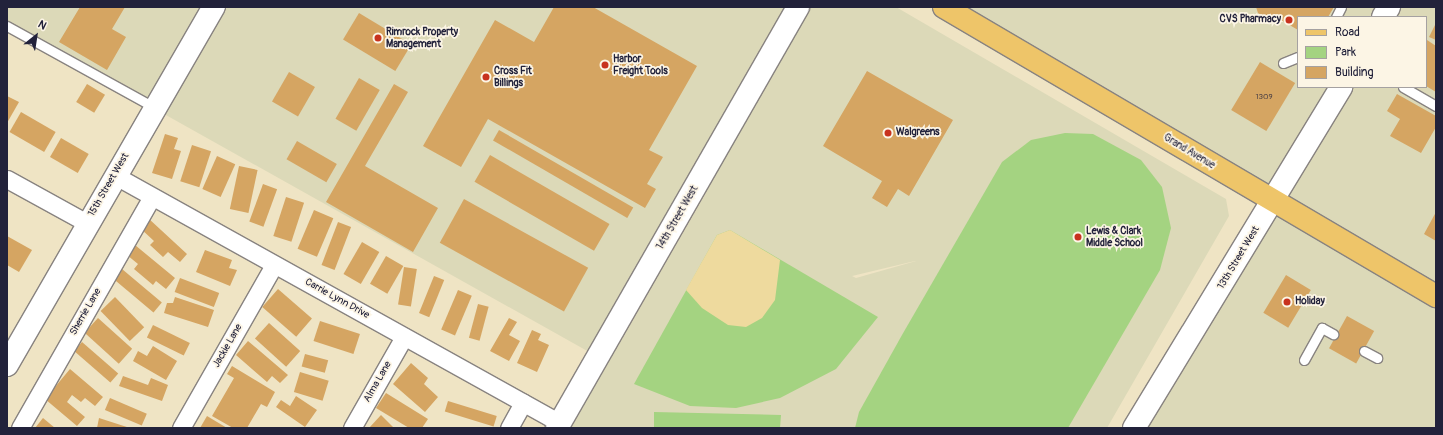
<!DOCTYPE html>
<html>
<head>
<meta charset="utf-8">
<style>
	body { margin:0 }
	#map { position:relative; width:1443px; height:435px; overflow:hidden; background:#efe4c4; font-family:Pangolin,sans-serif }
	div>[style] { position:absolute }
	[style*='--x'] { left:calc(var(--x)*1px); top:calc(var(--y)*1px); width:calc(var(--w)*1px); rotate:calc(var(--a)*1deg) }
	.built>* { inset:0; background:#dcd9b8 }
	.green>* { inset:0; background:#a4d381 }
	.sand>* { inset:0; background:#eeda9e }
	.building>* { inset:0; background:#d5a562; transform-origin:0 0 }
	.roads { filter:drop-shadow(1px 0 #888380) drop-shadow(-1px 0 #888380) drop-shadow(0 1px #888380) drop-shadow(0 -1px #888380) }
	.service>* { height:9px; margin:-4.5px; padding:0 4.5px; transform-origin:4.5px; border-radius:4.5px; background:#fff }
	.minor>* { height:17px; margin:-8.5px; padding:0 8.5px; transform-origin:8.5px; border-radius:8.5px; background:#fff }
	.tertiary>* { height:22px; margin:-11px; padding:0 11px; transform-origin:11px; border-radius:11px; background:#fff }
	.primary>* { height:22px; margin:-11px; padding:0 11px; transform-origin:11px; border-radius:11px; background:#eec569 }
	.dots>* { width:11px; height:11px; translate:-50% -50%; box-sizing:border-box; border:2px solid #fcf5e5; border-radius:50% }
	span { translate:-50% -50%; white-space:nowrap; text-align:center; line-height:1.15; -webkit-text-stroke:3.5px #fcf5e5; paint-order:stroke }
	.number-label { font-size:8px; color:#4f4345 }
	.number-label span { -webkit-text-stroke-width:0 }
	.poi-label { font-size:10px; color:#22223b; font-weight:700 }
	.right { translate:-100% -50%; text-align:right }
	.left { translate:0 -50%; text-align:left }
	.street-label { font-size:10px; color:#22223b }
	.frame { position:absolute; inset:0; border:8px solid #22223b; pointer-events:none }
	.legend { position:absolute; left:1297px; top:16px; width:130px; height:72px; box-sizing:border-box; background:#fcf5e5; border:1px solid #a5a1a1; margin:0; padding:5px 7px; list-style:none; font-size:12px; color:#22223b }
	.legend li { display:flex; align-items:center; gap:8px; height:20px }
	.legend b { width:20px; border:1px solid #a5a1a1 }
	.north { position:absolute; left:16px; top:16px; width:40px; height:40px; -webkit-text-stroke:3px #fcf5e5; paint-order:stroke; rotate:30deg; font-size:11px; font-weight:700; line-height:16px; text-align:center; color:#22223b }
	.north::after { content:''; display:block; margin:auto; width:14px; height:18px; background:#22223b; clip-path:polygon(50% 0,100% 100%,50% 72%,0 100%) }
</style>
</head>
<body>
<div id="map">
	<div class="built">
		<i style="clip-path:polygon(evenodd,7px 7px,896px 7px,1226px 199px,1229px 216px,1107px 428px,571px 428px,706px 193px,695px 187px,598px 357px,7px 26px,7px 7px,916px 261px,856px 278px,852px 276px,915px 261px,916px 261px)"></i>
		<i style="clip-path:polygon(evenodd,943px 7px,1436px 7px,1436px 428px,1145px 428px,1272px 202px,943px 7px,1298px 17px,1426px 17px,1426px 87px,1298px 87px,1298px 17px)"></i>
	</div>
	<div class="green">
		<i style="clip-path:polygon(1065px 133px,1093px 134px,1141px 160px,1162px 187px,1171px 228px,1160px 270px,1068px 428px,855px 428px,859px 412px,902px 335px,1002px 162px,1031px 140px)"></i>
		<i style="clip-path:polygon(730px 230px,878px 317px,836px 369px,780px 398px,736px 408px,690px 406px,634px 384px,717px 235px)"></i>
		<i style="clip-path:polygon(654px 412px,781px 415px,780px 428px,654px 428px)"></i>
	</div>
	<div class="sand">
		<i style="clip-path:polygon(730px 230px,780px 260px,775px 300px,762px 318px,746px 327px,728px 325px,702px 308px,686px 290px,717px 235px)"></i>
	</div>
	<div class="building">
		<i style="clip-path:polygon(80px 7px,125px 7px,112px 29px,126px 37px,107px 70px,59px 42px)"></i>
		<i style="clip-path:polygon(554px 7px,593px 7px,697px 66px,649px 150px,663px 157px,647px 184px,656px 189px,645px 208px,488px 119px,461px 167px,423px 146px,495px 20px,534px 42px)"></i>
		<i style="clip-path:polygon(1256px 7px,1334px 7px,1328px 17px,1298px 17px,1298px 30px,1276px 17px,1273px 22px,1258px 13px)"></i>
		<i style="left:359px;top:13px;width:61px;height:31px;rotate:31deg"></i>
		<i style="clip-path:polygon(1436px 23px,1436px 40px,1429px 37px)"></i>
		<i style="clip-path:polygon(1427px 40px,1436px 46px,1436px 92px,1426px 86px)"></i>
		<i style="left:1260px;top:62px;width:41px;height:56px;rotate:31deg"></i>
		<i style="clip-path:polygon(867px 71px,953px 120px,909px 196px,898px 189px,887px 207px,872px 198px,882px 181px,823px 146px)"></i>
		<i style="left:289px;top:72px;width:30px;height:34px;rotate:30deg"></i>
		<i style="left:359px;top:78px;width:24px;height:47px;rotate:30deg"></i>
		<i style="left:87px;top:84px;width:21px;height:21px;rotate:31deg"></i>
		<i style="clip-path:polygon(394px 84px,408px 92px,365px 166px,438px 208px,413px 252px,326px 202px)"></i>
		<i style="clip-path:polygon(1397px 94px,1436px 116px,1436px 127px,1421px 153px,1390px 136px,1400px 119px,1387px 111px)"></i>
		<i style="clip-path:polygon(7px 96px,19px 102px,7px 123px)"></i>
		<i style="left:21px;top:112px;width:40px;height:23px;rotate:30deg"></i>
		<i style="left:499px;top:130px;width:155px;height:12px;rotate:30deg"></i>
		<i style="clip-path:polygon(165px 134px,178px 138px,174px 149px,181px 151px,172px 179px,152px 173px)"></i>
		<i style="left:61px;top:138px;width:32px;height:22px;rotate:30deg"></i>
		<i style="left:297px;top:141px;width:46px;height:21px;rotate:30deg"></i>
		<i style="left:192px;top:145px;width:20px;height:38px;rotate:18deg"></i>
		<i style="left:490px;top:155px;width:138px;height:31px;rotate:30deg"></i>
		<i style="left:217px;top:156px;width:20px;height:36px;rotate:24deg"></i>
		<i style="left:239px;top:166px;width:19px;height:44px;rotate:12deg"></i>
		<i style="left:263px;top:184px;width:15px;height:40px;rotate:20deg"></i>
		<i style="left:286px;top:197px;width:19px;height:41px;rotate:18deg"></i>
		<i style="left:464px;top:199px;width:142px;height:50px;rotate:29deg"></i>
		<i style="left:314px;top:210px;width:21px;height:42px;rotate:23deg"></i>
		<i style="clip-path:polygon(1436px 212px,1436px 241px,1424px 234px)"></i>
		<i style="clip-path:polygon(148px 218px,187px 254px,180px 262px,168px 252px,163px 257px,150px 245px,154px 241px,140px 228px)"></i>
		<i style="left:338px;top:222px;width:14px;height:46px;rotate:21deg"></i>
		<i style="clip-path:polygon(7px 236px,32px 250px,19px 272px,7px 265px)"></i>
		<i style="left:362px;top:242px;width:20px;height:37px;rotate:30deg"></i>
		<i style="clip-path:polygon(135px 245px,175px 278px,166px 289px,156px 281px,153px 285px,134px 269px,138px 264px,127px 255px)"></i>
		<i style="clip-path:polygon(205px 250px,232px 260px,229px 268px,237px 270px,230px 286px,196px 272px)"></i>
		<i style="left:386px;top:256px;width:20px;height:32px;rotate:30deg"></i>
		<i style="left:404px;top:267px;width:13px;height:38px;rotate:9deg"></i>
		<i style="left:122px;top:269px;width:52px;height:13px;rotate:40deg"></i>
		<i style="left:1286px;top:275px;width:29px;height:44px;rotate:31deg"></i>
		<i style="left:434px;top:276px;width:11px;height:40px;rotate:22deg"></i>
		<i style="left:180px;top:278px;width:42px;height:15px;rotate:21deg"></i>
		<i style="left:278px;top:289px;width:45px;height:24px;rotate:41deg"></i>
		<i style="left:458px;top:290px;width:15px;height:43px;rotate:23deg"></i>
		<i style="left:115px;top:297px;width:42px;height:20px;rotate:46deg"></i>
		<i style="clip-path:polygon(175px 297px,214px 310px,208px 327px,164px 313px,167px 303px,173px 303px)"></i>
		<i style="left:478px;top:304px;width:11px;height:35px;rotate:15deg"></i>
		<i style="left:1347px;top:316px;width:31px;height:37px;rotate:29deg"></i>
		<i style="left:98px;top:318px;width:46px;height:20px;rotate:42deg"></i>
		<i style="clip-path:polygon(509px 318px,517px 322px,509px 335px,520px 341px,509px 361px,490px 351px)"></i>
		<i style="left:320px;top:321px;width:42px;height:21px;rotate:18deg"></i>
		<i style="left:269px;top:323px;width:42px;height:21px;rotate:42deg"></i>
		<i style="left:153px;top:325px;width:41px;height:14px;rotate:26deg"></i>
		<i style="clip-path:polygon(532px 330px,541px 334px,538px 340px,549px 345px,537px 372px,517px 363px)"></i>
		<i style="clip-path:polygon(248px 341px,288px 375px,280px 383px,272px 376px,267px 382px,236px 355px)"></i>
		<i style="left:82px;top:342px;width:48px;height:12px;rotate:41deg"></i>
		<i style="clip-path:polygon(153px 346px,177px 361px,166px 380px,133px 361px,138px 351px,147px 356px)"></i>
		<i style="left:305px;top:354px;width:24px;height:13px;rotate:15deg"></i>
		<i style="clip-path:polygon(411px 363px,428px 378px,424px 384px,438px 397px,425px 412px,393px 384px)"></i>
		<i style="clip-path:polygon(232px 366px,275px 392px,267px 407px,261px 404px,247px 428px,233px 428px,212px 416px,234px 378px,227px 374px)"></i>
		<i style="clip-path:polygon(70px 369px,103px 397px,95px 406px,85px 398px,81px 402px,72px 395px,67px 402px,85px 417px,77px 426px,45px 399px)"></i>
		<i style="left:300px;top:372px;width:30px;height:21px;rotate:17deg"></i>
		<i style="clip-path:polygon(123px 376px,148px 385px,151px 378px,168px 385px,162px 401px,119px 386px)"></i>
		<i style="clip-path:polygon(386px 393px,428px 419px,422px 428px,409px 428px,376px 408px)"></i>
		<i style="clip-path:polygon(296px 396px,317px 410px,305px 427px,276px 407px,281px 400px,290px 406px)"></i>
		<i style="left:110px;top:398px;width:40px;height:13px;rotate:23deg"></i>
		<i style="left:448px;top:401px;width:51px;height:11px;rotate:17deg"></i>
		<i style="clip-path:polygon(381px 415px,394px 428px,369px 428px)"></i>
		<i style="clip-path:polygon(207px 416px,227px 428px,200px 428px)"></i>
		<i style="clip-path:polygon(43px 418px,55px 428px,35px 428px)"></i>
		<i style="clip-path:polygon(99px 418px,130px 428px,97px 428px)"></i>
	</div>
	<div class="roads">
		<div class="service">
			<i style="--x:1336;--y:17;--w:11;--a:-63"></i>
			<i style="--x:7;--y:26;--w:168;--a:28.9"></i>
			<i style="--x:1283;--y:63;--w:16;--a:-22"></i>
			<i style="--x:1403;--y:87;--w:38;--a:30"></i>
			<i style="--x:1364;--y:351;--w:15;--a:28"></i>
			<i style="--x:1304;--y:360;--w:37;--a:-61"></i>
			<i style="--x:1322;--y:328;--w:13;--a:29"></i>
		</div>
		<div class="minor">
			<i style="--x:114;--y:175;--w:510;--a:29.08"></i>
			<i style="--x:7;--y:179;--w:91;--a:28.8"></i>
			<i style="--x:20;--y:428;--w:266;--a:-60.3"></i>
			<i style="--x:181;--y:428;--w:188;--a:-60.3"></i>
			<i style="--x:352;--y:428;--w:105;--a:-60.3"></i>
			<i style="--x:509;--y:428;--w:29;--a:-61"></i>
		</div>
		<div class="tertiary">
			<i style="--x:1383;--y:17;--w:12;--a:-59"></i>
			<i style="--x:7;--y:365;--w:414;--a:-60"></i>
			<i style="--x:557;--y:428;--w:485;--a:-60.2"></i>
			<i style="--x:1134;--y:428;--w:399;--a:-58.7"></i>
		</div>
		<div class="primary">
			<i style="--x:944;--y:7;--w:571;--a:30.43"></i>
		</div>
	</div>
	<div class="dots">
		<i style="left:1289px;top:20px;background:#c8321e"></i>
		<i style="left:378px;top:38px;background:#c8321e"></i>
		<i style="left:605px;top:65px;background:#c8321e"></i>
		<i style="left:486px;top:77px;background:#c8321e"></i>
		<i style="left:888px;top:133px;background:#c8321e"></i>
		<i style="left:1078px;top:237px;background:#c8321e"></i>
		<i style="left:1287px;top:302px;background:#c8321e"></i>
	</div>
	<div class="number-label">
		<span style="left:1264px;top:97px">1309</span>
	</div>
	<div class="poi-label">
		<span class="right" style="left:1281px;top:20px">CVS Pharmacy</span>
		<span class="left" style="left:386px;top:38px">Rimrock Property<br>Management</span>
		<span class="left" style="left:613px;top:65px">Harbor<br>Freight Tools</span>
		<span class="left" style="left:494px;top:77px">Cross Fit<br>Billings</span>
		<span class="left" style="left:896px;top:133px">Walgreens</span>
		<span class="left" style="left:1086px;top:237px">Lewis &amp; Clark<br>Middle School</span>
		<span class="left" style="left:1295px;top:302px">Holiday</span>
	</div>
	<div class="street-label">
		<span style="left:1189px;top:152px;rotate:31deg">Grand Avenue</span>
		<span style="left:109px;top:185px;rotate:-60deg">15th Street West</span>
		<span style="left:678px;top:218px;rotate:-60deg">14th Street West</span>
		<span style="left:1239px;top:258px;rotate:-59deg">13th Street West</span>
		<span style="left:337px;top:299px;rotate:29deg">Carrie Lynn Drive</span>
		<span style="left:86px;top:312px;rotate:-60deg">Sherrie Lane</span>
		<span style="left:228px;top:346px;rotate:-60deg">Jackie Lane</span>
		<span style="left:378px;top:382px;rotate:-60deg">Alma Lane</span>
	</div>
	<div class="frame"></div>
	<ul class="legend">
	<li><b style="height:5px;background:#eec569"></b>Road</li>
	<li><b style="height:11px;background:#a4d381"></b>Park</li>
	<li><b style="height:11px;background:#d5a562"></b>Building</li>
	</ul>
	<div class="north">N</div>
</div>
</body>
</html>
